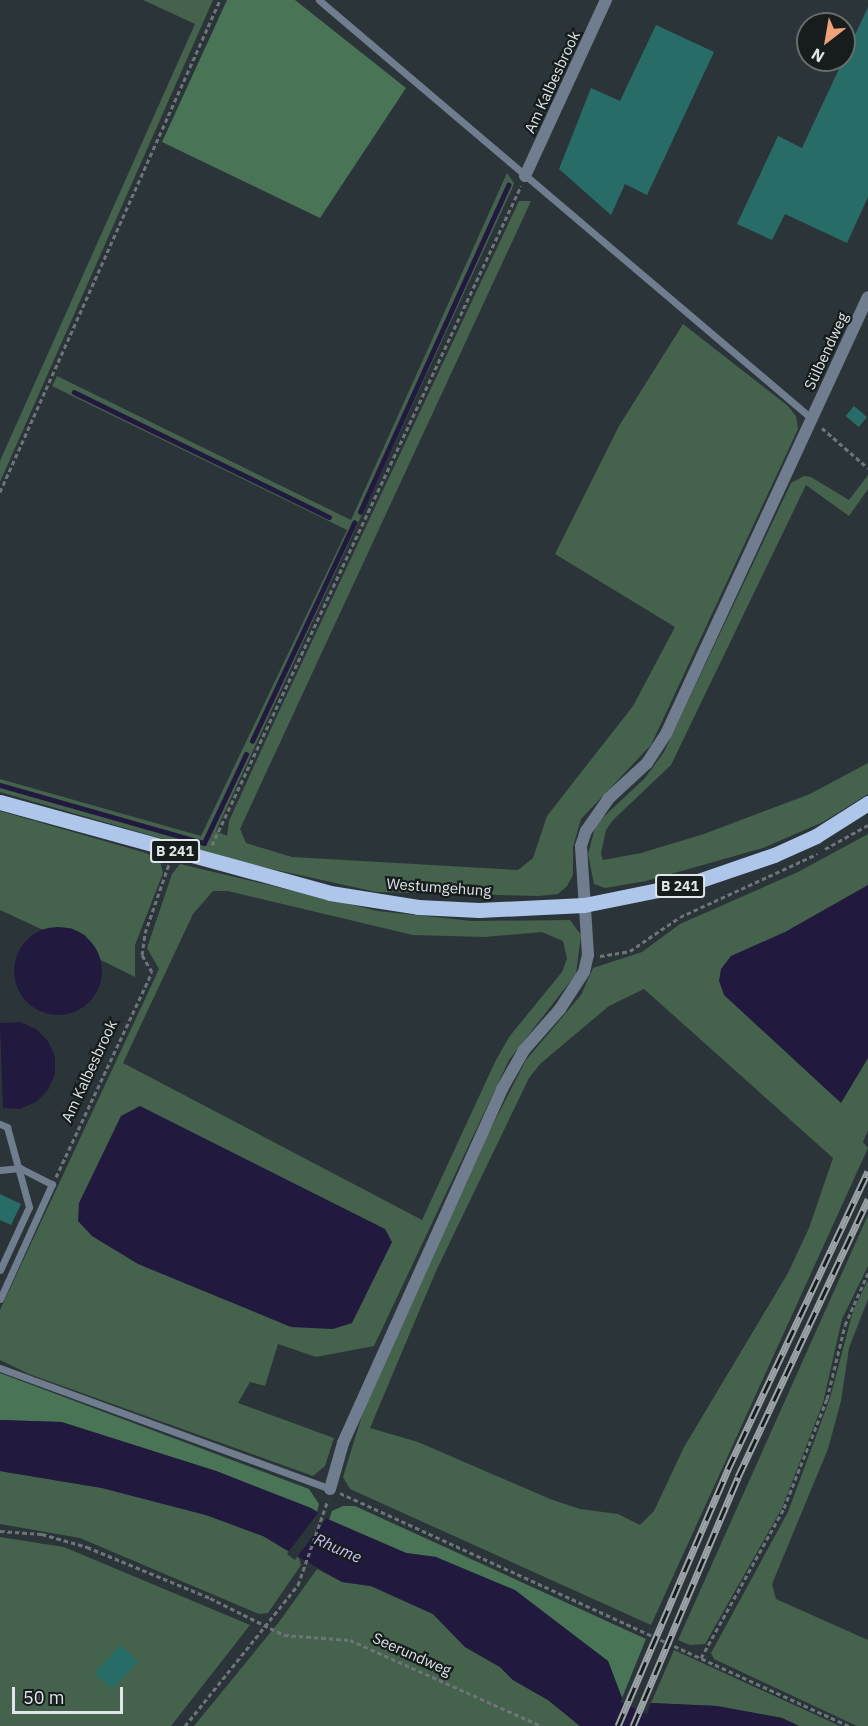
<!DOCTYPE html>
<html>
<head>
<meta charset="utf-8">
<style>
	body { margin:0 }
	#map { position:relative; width:868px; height:1726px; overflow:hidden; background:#2b3539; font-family:"IBM Plex Sans",sans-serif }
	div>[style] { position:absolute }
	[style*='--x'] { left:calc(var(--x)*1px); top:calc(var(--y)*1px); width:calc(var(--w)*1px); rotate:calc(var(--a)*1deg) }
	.green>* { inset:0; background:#44624c }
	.forest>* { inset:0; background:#497456 }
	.water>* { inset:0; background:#22193e }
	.round { border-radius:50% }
	.pier>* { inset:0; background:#2b3539; transform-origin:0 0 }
	.stream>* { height:4.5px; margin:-2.25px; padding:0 2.25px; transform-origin:2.25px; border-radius:2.25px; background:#22193e }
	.river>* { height:27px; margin:-13.5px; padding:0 13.5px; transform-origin:13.5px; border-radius:13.5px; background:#22193e }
	.building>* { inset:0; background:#286c67; transform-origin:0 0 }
	.path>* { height:3px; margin-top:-1.5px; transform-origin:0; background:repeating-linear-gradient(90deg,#6d7579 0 4.5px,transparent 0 7.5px) }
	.lane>* { height:7px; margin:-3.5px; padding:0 3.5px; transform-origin:3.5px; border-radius:3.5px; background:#707d8e }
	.street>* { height:12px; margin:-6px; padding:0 6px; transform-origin:6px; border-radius:6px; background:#707d8e }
	.primary>* { height:15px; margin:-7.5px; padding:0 7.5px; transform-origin:7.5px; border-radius:7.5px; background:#adc6ea }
	.rail>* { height:7px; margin-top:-3.5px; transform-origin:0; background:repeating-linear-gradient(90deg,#171c1d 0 14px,#9da4a8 0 28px); box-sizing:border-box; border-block:2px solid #9da4a8 }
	span { translate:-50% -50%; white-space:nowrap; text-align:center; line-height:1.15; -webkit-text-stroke:4.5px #171c1d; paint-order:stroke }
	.shield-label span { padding:2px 4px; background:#171c1d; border:2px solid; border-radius:4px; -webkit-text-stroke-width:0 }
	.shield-label { font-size:14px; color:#dfe5e8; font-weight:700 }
	.street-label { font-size:15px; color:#dfe5e8 }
	.water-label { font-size:16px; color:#c8bff7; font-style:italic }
	.north { position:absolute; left:796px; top:12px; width:60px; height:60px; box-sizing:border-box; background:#171c1d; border:2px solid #676c6e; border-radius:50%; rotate:211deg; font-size:16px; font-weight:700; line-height:24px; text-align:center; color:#dfe5e8 }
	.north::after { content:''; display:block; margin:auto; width:21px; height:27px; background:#f0a279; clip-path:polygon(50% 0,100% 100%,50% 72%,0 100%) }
	.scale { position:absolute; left:12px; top:1687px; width:111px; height:27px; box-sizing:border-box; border:3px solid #dfe5e8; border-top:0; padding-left:8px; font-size:18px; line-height:21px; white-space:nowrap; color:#dfe5e8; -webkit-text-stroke:4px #171c1d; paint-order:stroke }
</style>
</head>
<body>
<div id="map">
	<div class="green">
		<i style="clip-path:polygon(143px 0,213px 0,0 482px,0 461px,195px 24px)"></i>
		<i style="clip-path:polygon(507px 173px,514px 183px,512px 189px,216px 831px,227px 836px,229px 821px,275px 720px,519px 201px,531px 201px,240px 829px,246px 843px,292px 857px,518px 870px,533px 858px,547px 816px,633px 706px,675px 627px,555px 554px,619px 426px,683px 324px,788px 406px,796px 416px,798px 429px,651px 745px,581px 819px,573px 847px,573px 875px,567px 886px,558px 894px,538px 896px,376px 892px,250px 864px,0 792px,0 779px,201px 836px,347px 530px,52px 386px,57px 376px,351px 520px)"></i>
		<i style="clip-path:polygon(868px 475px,868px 489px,849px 516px,806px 485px,671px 765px,613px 820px,606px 830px,601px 853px,603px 860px,641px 853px,704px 834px,810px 794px,868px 763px,868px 794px,823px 822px,763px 848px,646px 881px,605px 888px,594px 884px,588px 854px,596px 824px,645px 778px,664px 752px,791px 483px,804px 476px,811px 477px,849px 500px)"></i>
		<i style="clip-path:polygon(0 811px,146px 853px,160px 861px,163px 873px,135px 945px,135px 977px,101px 960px,85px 935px,71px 928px,41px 929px,0 910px)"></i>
		<i style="clip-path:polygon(evenodd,868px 834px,868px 1130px,863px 1142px,868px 1148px,651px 1625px,350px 1489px,343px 1477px,364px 1409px,489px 1132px,526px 1060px,581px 995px,593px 968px,642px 952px,680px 924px,798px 872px,868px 834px,644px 989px,833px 1158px,809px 1228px,788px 1273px,684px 1447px,654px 1511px,640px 1525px,618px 1514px,580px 1509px,550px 1499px,418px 1442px,370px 1428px,436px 1271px,529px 1078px,540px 1064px,609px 1006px,644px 989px)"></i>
		<i style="clip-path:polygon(evenodd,180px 864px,378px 911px,472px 921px,570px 920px,581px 935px,576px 974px,509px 1060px,374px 1346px,316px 1357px,278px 1344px,265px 1386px,250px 1382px,238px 1403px,334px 1438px,325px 1466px,313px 1476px,29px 1374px,0 1360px,0 1310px,159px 969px,147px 948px,172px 874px,180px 864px,213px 891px,228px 891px,413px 935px,484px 937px,542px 932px,563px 941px,567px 959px,562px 972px,509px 1037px,495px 1062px,422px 1220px,123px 1063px,193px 914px,213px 891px)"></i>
		<i style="clip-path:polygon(868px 1215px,868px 1266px,842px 1319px,823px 1403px,782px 1508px,705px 1644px,690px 1645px,678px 1640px)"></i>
		<i style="clip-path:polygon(868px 1280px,868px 1299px,849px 1348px,841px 1401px,828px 1449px,772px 1584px,776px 1599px,868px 1640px,868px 1726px,857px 1726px,714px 1659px,711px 1653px,788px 1512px,830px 1398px,853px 1311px)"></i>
		<i style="clip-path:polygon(0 1471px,102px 1488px,206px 1515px,263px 1536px,299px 1558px,301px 1565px,268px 1613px,259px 1614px,80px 1538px,0 1524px)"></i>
		<i style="clip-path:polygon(0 1537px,64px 1547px,250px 1625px,171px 1726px,0 1726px)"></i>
		<i style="clip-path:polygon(317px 1569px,342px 1582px,371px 1586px,433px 1614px,465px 1647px,500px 1667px,513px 1680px,548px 1700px,580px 1726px,194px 1726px,279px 1622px)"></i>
		<i style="clip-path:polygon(674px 1650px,840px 1726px,799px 1726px,782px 1718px,717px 1706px,651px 1703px)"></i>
	</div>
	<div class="forest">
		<i style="clip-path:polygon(227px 0,295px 0,406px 88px,320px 218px,162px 142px)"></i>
		<i style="clip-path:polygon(0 1373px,309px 1489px,319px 1504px,317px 1512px,216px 1471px,62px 1422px,0 1420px)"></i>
		<i style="clip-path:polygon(343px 1506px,355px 1506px,646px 1639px,622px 1698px,608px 1661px,566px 1630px,436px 1557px,406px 1553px,329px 1520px,332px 1511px)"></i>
	</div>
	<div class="water">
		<i style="clip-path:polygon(868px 885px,868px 1058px,841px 1103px,724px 995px,719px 981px,721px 969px,731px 956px,785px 932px)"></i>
		<i class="round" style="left:14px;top:927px;width:88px;height:88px"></i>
		<i style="clip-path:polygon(20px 1022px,36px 1029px,48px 1041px,55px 1057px,55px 1074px,48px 1090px,36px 1102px,20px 1109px,3px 1108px,0 1023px)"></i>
		<i style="clip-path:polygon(140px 1106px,385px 1229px,392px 1242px,352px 1323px,333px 1329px,291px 1327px,138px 1264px,92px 1236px,78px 1221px,79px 1203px,121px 1116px)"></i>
		<i style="clip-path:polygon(0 1420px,61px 1422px,216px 1471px,311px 1508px,330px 1520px,406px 1553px,436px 1557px,515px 1590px,608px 1661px,622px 1698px,611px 1726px,580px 1726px,548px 1700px,513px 1680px,500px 1667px,465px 1647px,433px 1614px,371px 1586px,342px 1582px,263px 1536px,206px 1515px,102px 1488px,0 1471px)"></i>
		<i style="clip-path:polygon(651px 1703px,717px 1706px,782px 1718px,799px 1726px,642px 1726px)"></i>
	</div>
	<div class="pier">
		<i style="left:320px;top:1510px;width:10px;height:55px;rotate:37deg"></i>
	</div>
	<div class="stream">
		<i style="--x:74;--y:392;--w:284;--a:26.1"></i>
		<i style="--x:360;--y:512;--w:359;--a:-65.6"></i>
		<i style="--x:252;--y:741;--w:241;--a:-64.9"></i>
		<i style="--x:0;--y:785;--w:212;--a:15.9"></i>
		<i style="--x:204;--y:843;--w:98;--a:-64.7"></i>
	</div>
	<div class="river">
		<i style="--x:581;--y:1698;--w:66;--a:25"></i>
	</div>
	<div class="building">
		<i style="clip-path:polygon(868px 7px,868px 197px,847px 243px,785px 214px,772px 240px,737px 224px,778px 136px,802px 148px)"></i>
		<i style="clip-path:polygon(656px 25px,714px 52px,647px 195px,625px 184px,611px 215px,559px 169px,591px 88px,620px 101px)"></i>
		<i style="left:854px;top:406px;width:17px;height:13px;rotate:40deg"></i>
		<i style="clip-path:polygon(0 1194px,21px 1204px,11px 1225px,0 1220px)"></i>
		<i style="left:120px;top:1645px;width:24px;height:38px;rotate:42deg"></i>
	</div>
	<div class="path">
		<i style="--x:822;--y:428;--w:61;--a:41"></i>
		<i style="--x:0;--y:492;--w:539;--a:-65.91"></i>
		<i style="--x:212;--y:845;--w:728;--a:-64.88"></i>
		<i style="--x:825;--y:849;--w:49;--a:-29.2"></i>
		<i style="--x:600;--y:956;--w:30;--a:-9"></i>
		<i style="--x:630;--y:951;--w:60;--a:-34.2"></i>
		<i style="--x:680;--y:917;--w:151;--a:-24.7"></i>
		<i style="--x:56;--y:1177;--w:226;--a:-64.9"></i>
		<i style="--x:152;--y:972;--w:20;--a:-120"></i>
		<i style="--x:142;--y:955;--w:22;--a:-82"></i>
		<i style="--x:145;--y:933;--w:73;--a:-70.8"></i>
		<i style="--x:340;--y:1493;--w:560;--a:24.6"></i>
		<i style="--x:0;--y:1531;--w:42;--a:4.1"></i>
		<i style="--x:42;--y:1534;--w:47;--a:16.1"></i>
		<i style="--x:87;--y:1547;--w:133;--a:22.5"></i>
		<i style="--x:210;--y:1598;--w:83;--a:26.6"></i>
		<i style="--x:284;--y:1635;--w:66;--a:4.3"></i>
		<i style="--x:350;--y:1640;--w:209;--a:24.2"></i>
		<i style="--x:701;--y:1658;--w:171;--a:-61"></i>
		<i style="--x:784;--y:1508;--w:117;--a:-68.5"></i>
		<i style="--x:827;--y:1399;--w:76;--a:-76.3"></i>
		<i style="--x:845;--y:1325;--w:57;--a:-66.1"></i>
		<i style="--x:185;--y:1726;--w:181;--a:-51.3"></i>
		<i style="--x:298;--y:1585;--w:90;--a:-70.6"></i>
	</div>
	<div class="lane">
		<i style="--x:319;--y:0;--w:646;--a:40.35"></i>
		<i style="--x:0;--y:1124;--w:8;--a:23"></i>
		<i style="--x:7;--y:1127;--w:83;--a:74.6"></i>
		<i style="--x:29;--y:1207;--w:69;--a:114.7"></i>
		<i style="--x:0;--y:1170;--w:20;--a:-6"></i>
		<i style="--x:20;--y:1168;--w:36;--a:27"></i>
		<i style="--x:52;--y:1184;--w:126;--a:114.3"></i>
		<i style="--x:0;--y:1368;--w:351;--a:20.1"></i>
	</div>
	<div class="street">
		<i style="--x:525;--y:176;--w:194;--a:-65.3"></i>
		<i style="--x:330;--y:1489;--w:48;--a:-74.2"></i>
		<i style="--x:343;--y:1443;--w:388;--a:-65.8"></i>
		<i style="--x:502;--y:1089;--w:45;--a:-60.6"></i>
		<i style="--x:524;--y:1050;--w:55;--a:-48.7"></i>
		<i style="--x:560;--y:1009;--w:44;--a:-57"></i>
		<i style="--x:584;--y:972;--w:17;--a:-77"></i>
		<i style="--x:588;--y:955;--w:109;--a:-93.7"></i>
		<i style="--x:581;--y:846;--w:16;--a:-72"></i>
		<i style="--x:586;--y:831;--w:39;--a:-55"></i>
		<i style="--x:608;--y:799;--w:53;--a:-42.7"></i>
		<i style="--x:647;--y:763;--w:35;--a:-57"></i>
		<i style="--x:666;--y:734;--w:481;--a:-65.2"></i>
	</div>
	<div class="primary">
		<i style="--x:0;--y:802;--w:342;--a:15.4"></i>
		<i style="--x:330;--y:893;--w:89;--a:9"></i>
		<i style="--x:418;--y:907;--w:61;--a:2.8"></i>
		<i style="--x:479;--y:910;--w:105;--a:-2.7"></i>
		<i style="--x:584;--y:905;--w:110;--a:-11.5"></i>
		<i style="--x:692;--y:883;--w:87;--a:-18.9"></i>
		<i style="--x:774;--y:855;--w:46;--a:-24.3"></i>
		<i style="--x:816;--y:836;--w:62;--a:-32.4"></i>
	</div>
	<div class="rail">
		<i style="--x:618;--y:1726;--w:280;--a:-66.8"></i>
		<i style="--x:728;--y:1469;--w:329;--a:-64.8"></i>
		<i style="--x:633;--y:1726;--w:270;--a:-67.1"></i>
		<i style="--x:738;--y:1477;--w:307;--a:-64.9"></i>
	</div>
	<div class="shield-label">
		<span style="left:175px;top:851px">B 241</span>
		<span style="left:680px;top:886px">B 241</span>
	</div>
	<div class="street-label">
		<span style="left:552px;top:82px;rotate:-65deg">Am Kalbesbrook</span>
		<span style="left:826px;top:351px;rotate:-65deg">Sülbendweg</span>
		<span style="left:439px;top:887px;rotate:4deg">Westumgehung</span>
		<span style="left:89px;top:1071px;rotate:-65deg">Am Kalbesbrook</span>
		<span style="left:412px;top:1654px;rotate:24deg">Seerundweg</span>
	</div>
	<div class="water-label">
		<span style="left:338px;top:1548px;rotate:24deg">Rhume</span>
	</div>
	<div class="north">N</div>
	<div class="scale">50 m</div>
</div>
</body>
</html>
